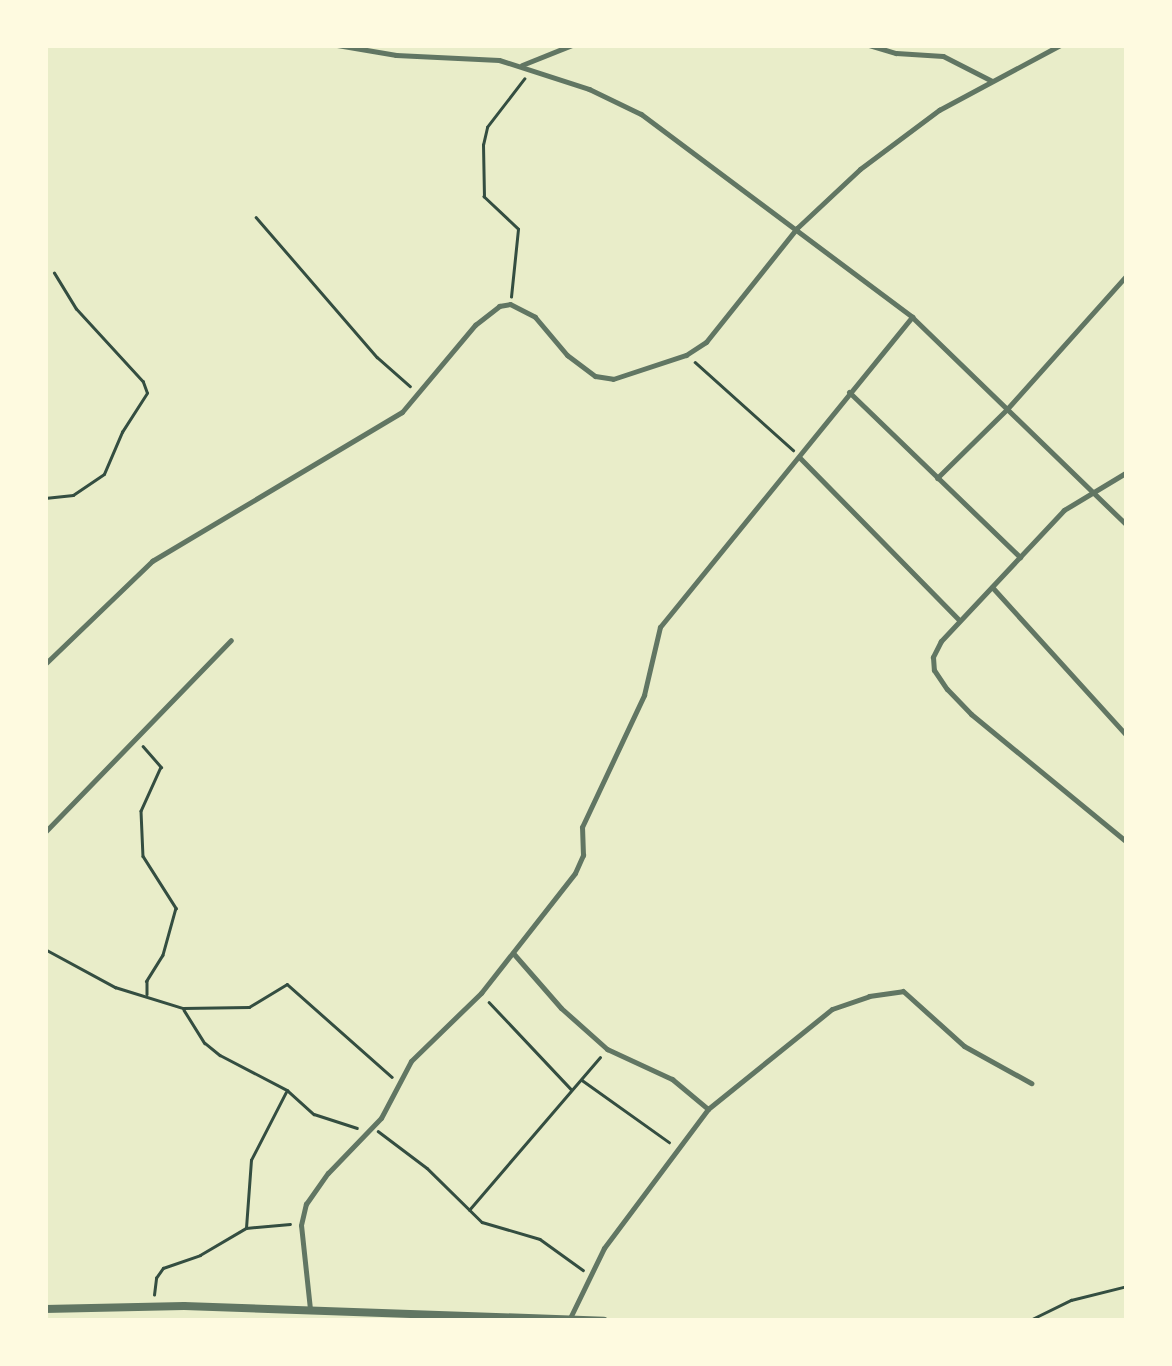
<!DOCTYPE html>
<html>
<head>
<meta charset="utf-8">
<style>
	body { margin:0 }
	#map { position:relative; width:1172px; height:1366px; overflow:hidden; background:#e9edc9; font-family:Overpass,sans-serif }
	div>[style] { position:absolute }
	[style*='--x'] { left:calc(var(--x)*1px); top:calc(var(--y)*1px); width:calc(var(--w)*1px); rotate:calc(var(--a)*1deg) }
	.path>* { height:2.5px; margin:-1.25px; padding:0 1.25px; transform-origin:1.25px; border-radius:1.25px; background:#344e41 }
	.minor>* { height:5px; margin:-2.5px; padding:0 2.5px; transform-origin:2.5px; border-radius:2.5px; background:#617663 }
	.tertiary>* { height:8px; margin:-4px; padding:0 4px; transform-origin:4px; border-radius:4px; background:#617663 }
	span { translate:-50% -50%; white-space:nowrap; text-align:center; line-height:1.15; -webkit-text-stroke:8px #fefae0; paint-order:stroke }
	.frame { position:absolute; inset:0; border:48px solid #fefae0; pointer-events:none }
</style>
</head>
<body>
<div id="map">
	<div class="path">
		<i style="--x:256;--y:217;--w:185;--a:49.2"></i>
		<i style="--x:377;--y:357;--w:44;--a:41.3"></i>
		<i style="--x:511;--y:297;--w:68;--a:-84.1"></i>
		<i style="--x:518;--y:229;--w:47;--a:-136.7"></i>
		<i style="--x:484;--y:197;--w:52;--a:-91.1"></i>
		<i style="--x:483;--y:145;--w:18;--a:-77"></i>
		<i style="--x:487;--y:127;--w:61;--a:-52.4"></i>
		<i style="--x:695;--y:362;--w:132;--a:41.9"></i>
		<i style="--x:45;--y:498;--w:28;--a:-6"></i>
		<i style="--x:73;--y:495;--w:37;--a:-34"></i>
		<i style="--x:104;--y:474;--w:46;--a:-66.8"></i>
		<i style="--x:122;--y:432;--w:46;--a:-57.3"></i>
		<i style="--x:147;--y:393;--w:12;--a:-110"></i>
		<i style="--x:143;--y:382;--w:99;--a:-132.5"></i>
		<i style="--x:76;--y:309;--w:42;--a:-121.4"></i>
		<i style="--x:143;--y:746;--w:28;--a:49"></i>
		<i style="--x:161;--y:767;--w:48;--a:114.4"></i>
		<i style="--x:141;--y:811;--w:45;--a:87.5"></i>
		<i style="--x:143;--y:856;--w:62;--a:57.6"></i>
		<i style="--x:176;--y:908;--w:49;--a:105.5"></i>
		<i style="--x:163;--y:955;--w:31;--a:122"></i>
		<i style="--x:147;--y:981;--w:13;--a:90"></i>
		<i style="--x:45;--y:949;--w:80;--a:28.5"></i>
		<i style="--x:115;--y:987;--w:71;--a:17.2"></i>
		<i style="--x:183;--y:1008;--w:66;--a:-0.9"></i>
		<i style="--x:249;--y:1007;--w:44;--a:-31.2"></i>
		<i style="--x:287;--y:984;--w:140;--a:41.5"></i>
		<i style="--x:489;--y:1002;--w:120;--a:46.7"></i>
		<i style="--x:184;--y:1010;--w:39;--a:58"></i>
		<i style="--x:205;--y:1043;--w:19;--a:39"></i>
		<i style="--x:220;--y:1055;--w:76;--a:27.6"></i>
		<i style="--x:287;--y:1090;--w:36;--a:42"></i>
		<i style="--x:314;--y:1114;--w:45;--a:18"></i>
		<i style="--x:582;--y:1080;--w:107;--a:35.5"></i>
		<i style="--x:378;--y:1131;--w:61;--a:37.1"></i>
		<i style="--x:427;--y:1168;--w:77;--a:44.5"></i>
		<i style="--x:482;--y:1222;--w:60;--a:16.3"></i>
		<i style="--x:540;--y:1239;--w:53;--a:35.8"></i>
		<i style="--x:469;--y:1210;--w:201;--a:-49.4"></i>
		<i style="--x:246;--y:1228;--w:68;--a:-85.8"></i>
		<i style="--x:251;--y:1160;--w:76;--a:-62.8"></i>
		<i style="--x:154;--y:1295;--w:17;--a:-83"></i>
		<i style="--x:156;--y:1278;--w:12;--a:-55"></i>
		<i style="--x:163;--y:1268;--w:39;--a:-19"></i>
		<i style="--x:200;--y:1255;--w:53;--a:-30.4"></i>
		<i style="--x:246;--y:1228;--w:44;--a:-5.2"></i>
		<i style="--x:1028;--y:1321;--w:48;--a:-26"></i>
		<i style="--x:1071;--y:1300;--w:58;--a:-14"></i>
	</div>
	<div class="minor">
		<i style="--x:337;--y:45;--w:60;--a:9.6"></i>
		<i style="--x:396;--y:55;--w:103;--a:2.8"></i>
		<i style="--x:499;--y:60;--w:95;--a:17.9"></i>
		<i style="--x:589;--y:89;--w:58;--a:25.7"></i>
		<i style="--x:641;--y:114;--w:339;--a:36.8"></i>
		<i style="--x:912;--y:317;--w:299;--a:44.1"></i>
		<i style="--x:869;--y:45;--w:28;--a:17"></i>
		<i style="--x:896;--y:53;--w:47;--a:3.7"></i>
		<i style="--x:943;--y:56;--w:55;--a:27"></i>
		<i style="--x:1126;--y:45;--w:1;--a:45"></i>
		<i style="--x:522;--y:65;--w:54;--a:-21.8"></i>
		<i style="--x:849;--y:392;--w:238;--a:44"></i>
		<i style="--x:800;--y:458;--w:227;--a:45.5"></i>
		<i style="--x:1127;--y:472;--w:74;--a:148.9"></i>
		<i style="--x:1064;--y:510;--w:180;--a:133.2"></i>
		<i style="--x:941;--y:641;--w:18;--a:117"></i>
		<i style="--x:933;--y:657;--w:13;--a:86"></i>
		<i style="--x:934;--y:670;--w:23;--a:56"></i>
		<i style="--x:947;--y:689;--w:35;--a:46"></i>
		<i style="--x:971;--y:714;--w:202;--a:39.4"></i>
		<i style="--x:937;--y:478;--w:98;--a:-44.6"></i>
		<i style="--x:1007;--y:409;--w:180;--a:-48.2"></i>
		<i style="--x:992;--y:587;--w:201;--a:47.8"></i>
		<i style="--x:45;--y:664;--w:149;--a:-43.9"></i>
		<i style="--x:152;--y:561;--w:291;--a:-30.8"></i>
		<i style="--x:402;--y:412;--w:114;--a:-50"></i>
		<i style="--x:475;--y:325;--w:31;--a:-38"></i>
		<i style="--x:499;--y:306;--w:11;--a:-10"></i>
		<i style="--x:510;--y:304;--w:28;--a:27"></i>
		<i style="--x:535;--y:317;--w:50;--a:49.9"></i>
		<i style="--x:567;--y:355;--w:35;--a:37"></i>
		<i style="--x:595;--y:376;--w:18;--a:9"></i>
		<i style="--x:613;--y:379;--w:77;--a:-18.2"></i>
		<i style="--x:686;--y:355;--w:24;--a:-33"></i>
		<i style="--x:706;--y:342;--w:146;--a:-51.4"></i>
		<i style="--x:797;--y:228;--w:86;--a:-43.1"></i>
		<i style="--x:860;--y:169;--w:99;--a:-36.8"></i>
		<i style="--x:939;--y:110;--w:137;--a:-28.2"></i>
		<i style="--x:45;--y:832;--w:267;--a:-45.9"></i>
		<i style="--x:513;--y:953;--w:73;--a:48.9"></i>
		<i style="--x:561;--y:1008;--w:62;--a:41.7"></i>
		<i style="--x:607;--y:1049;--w:72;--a:24.8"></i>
		<i style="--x:672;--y:1079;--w:47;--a:39.8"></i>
		<i style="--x:310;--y:1309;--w:84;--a:-96.1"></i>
		<i style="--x:301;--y:1225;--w:22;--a:-77"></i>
		<i style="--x:306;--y:1204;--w:38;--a:-55"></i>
		<i style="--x:328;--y:1173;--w:76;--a:-46.1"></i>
		<i style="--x:381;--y:1118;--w:64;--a:-62.2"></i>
		<i style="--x:411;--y:1061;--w:98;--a:-44.2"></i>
		<i style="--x:481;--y:993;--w:152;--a:-51.9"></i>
		<i style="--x:575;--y:873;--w:20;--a:-66"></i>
		<i style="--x:583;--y:855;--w:28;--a:-92"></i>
		<i style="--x:582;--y:827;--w:146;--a:-64.8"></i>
		<i style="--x:644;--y:695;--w:70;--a:-76.8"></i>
		<i style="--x:660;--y:627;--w:400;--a:-50.9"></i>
		<i style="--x:570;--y:1318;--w:78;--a:-64.1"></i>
		<i style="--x:604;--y:1248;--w:174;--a:-53.2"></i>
		<i style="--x:708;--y:1109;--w:159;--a:-38.9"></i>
		<i style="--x:832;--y:1009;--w:39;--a:-19"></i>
		<i style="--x:869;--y:996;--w:34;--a:-8"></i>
		<i style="--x:903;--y:991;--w:82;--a:42"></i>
		<i style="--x:964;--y:1046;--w:77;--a:28.9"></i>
	</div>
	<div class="tertiary">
		<i style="--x:45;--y:1309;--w:139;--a:-1.2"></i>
		<i style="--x:184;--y:1306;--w:420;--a:2"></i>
	</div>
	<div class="frame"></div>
</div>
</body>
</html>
